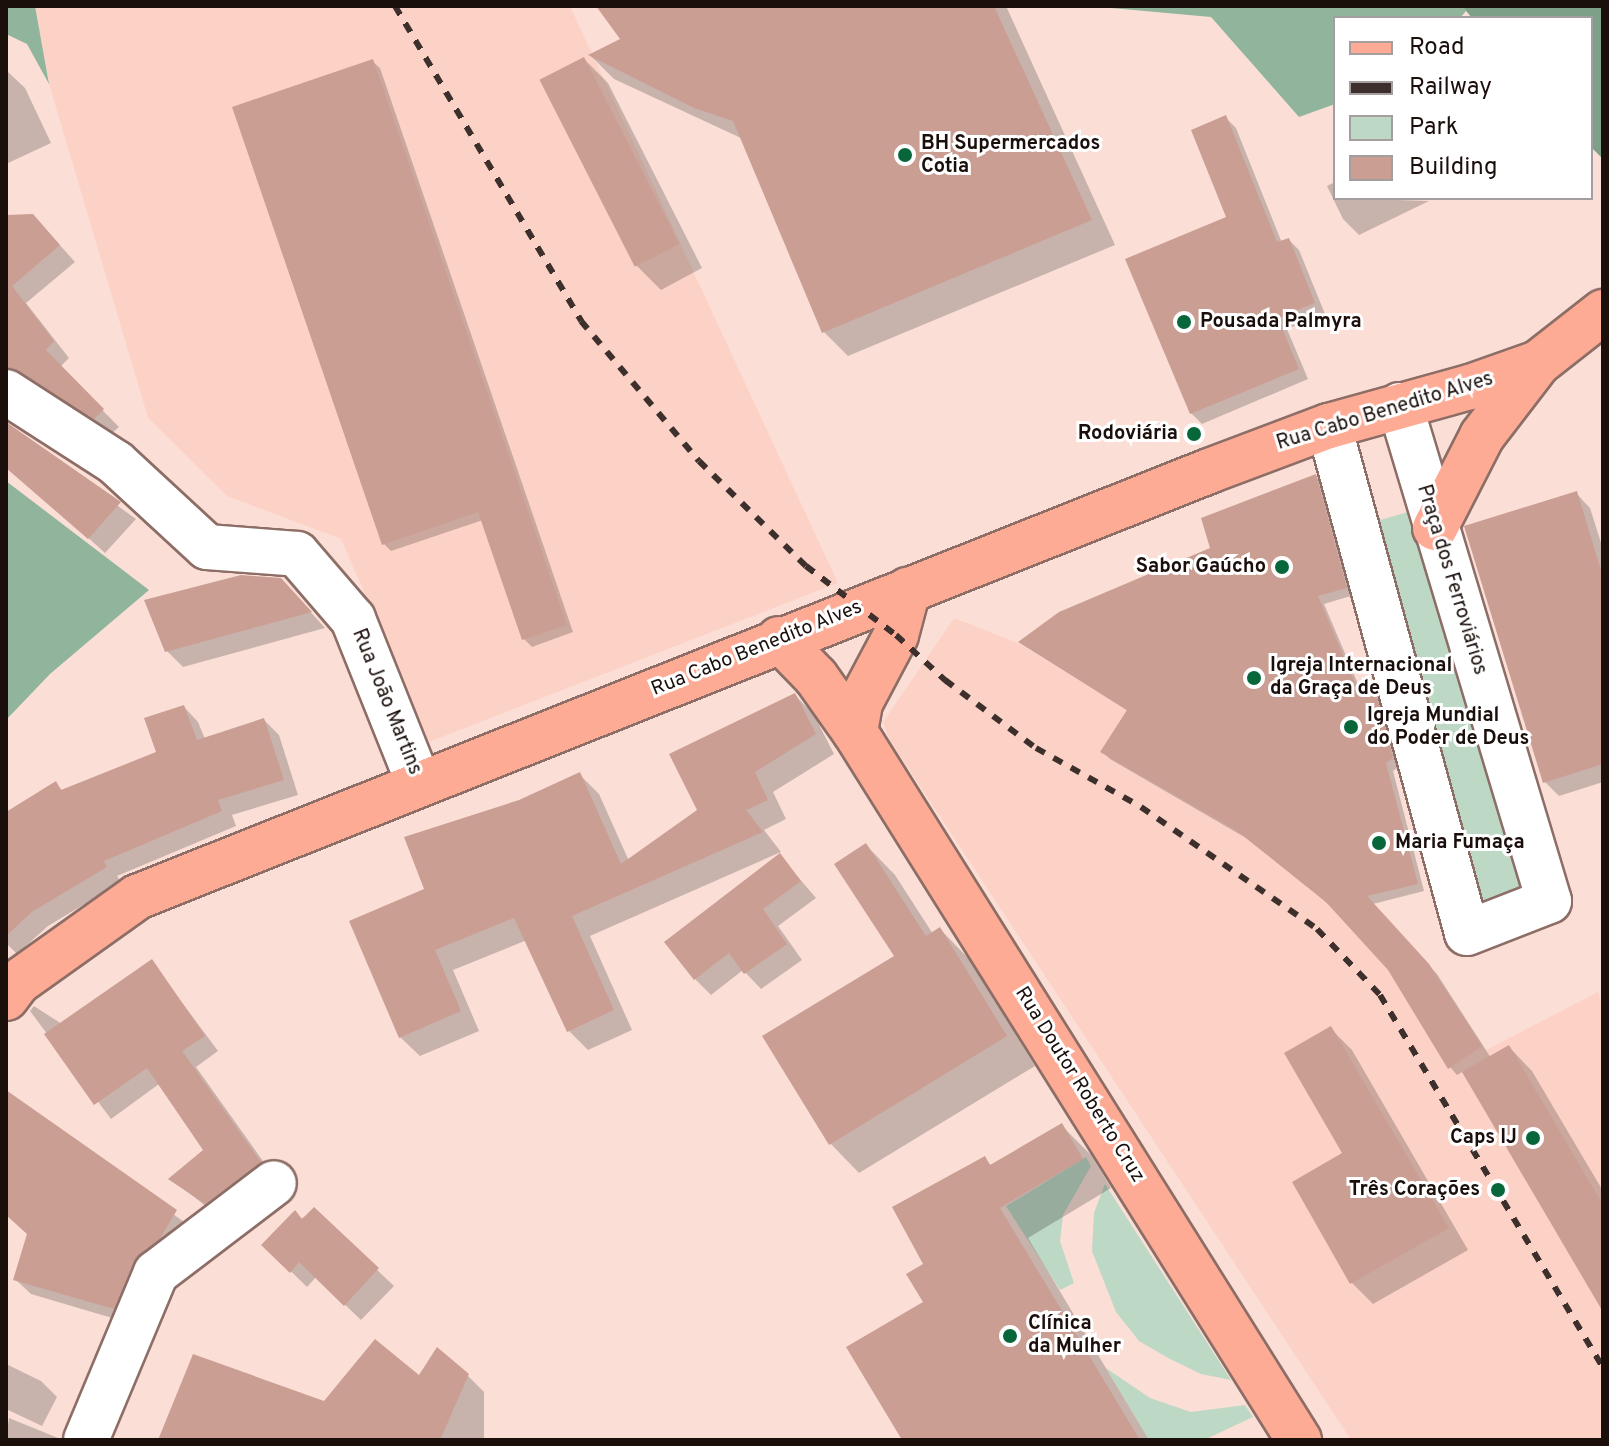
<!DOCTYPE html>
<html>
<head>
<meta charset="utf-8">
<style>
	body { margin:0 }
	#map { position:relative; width:1609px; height:1446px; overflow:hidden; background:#fbdfd7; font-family:Overpass,sans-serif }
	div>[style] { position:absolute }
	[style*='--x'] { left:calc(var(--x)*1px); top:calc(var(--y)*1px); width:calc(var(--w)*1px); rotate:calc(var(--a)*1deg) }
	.built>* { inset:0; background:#fdd2c6 }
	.green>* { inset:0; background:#bdd8c5; transform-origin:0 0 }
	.forest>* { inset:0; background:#90b59c }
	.water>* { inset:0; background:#7ca188 }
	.shadow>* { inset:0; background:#0003 }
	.building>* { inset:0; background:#ca9e93; transform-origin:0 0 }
	.roads { filter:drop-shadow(2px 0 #8d6e66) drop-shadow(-2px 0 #8d6e66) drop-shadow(0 2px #8d6e66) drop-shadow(0 -2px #8d6e66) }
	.minor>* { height:44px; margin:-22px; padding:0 22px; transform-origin:22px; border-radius:22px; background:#fff }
	.major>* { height:44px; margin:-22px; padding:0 22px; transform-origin:22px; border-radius:22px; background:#feab96 }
	.rail>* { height:6px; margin-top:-3px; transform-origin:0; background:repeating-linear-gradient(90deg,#3d2f2b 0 10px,transparent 0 20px) }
	.dots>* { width:22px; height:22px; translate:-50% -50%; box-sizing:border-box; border:4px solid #fff; border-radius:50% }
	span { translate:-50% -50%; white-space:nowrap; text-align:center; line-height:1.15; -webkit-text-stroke:6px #fff; paint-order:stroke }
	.poi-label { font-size:20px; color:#1b0f0c; font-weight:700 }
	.left { translate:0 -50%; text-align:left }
	.right { translate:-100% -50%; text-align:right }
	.street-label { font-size:20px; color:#1b0f0c }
	.frame { position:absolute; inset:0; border:8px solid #1b0f0c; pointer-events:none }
	.legend { position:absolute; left:1333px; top:16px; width:260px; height:184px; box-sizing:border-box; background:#fff; border:2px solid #a49f9e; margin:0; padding:10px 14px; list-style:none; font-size:24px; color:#1b0f0c }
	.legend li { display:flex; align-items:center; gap:16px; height:40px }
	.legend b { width:40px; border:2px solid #a49f9e }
</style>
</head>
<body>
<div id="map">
	<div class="built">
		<i style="clip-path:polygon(35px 6px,570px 6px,838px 583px,429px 742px,341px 539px,227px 496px,148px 418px,49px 84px)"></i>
		<i style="clip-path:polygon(954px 618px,1018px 643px,1236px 776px,1327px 856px,1387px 917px,1429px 964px,1486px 1050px,1598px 992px,1603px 1006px,1603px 1440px,1351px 1440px,890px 741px,883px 722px)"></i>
	</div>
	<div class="green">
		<i style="left:1415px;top:510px;width:404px;height:46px;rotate:74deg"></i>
		<i style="clip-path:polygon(1086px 1157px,1091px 1166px,1063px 1215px,1060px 1241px,1074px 1283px,1060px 1290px,1006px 1206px)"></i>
		<i style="clip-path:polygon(1105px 1184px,1231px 1380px,1201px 1374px,1168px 1358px,1139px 1341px,1116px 1312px,1092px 1251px,1094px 1213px)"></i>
		<i style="clip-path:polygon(1106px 1368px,1150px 1398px,1191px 1412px,1245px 1405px,1253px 1417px,1204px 1440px,1149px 1440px)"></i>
	</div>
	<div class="forest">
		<i style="clip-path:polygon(6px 6px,35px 6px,49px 84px,27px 44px,6px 34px)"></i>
		<i style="clip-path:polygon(1089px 6px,1462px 6px,1466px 11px,1460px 18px,1335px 18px,1335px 104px,1299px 117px,1211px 17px)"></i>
		<i style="clip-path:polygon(6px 481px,149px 590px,50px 674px,6px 720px)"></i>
	</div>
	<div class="water">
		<i style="clip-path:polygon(1462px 6px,1603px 6px,1603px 159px,1591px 147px,1591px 18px,1472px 18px)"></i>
	</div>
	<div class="shadow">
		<i style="clip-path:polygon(599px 6px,1006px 6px,1115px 245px,848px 356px,824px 332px,743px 139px,614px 79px,591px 56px,623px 40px)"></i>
		<i style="clip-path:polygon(584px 59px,608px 83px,702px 268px,661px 290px,637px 266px)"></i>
		<i style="clip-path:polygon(372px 61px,380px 68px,573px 632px,532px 647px,524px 639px,483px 520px,391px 551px,384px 544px)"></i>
		<i style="clip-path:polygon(8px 72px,25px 88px,51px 143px,6px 164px)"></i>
		<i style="clip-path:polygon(1225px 117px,1236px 128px,1282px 243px,1289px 240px,1299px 250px,1325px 314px,1287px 329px,1308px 379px,1202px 424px,1191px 413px,1229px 218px)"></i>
		<i style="clip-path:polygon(1335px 182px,1335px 198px,1429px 201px,1359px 235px,1343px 219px,1327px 186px)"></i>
		<i style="clip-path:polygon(6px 217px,49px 233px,75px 262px,26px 303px,69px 358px,60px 367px,119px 427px,111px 434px,6px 391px)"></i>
		<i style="clip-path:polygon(6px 425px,136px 519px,105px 553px,6px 463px)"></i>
		<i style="clip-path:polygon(1316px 477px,1323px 484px,1354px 595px,1324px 604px,1364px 698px,1374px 692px,1382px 699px,1400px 766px,1393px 771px,1424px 891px,1373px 904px,1437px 974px,1491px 1058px,1509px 1047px,1532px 1071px,1603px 1191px,1603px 1297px,1588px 1282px,1464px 1071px,1457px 1075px,1450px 1067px,1389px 968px,1332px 907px,1246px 838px,1110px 759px,1103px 752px,1128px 711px,1021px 643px,1213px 549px)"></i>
		<i style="clip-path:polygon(1576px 493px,1590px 508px,1603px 549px,1603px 782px,1559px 796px,1545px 782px)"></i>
		<i style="clip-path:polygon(297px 597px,325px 628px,183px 667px,167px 651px)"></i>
		<i style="clip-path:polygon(795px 695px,814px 715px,834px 754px,773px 792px,786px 819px,764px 830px,781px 852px,590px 936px,632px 1030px,588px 1050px,569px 1031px,527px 940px,453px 970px,479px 1031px,420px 1056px,400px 1037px,427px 890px,519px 802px,580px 775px,599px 794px,629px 861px,700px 811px)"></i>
		<i style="clip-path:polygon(184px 707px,198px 722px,205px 739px,264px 720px,279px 735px,298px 795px,232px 815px,236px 826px,117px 876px,121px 882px,48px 926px,17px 954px,6px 943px,6px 814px,56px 784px,64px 792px,159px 754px)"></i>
		<i style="clip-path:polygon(866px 845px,895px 875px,933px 934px,940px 929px,969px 959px,1035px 1066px,859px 1173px,830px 1143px,897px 956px)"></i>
		<i style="clip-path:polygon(780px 856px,816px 898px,778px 926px,802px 960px,761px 989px,743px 970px,711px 995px,695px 979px)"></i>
		<i style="clip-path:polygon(152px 962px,218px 1051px,196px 1067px,275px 1178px,221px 1218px,171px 1179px,206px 1151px,159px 1084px,111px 1119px,30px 1011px,34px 1006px,85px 1039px)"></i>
		<i style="clip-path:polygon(1331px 1029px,1352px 1050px,1468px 1250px,1373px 1304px,1352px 1283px,1294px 1183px,1345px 1153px)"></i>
		<i style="clip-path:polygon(6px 1093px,191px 1227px,129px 1323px,31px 1294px,15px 1279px,29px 1235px,6px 1214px)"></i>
		<i style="clip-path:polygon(1062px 1126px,1091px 1155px,1111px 1188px,1028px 1238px,1149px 1440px,904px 1440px,926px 1302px,925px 1265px,984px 1159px,992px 1166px)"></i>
		<i style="clip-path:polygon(314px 1210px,394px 1286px,361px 1320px,316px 1277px,307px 1287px,264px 1245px)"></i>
		<i style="clip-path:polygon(6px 1364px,41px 1381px,57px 1397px,42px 1426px,6px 1409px)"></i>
		<i style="clip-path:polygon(467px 1375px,484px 1392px,484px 1440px,159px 1440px,420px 1378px)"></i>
		<i style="clip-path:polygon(9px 1418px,58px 1438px,60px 1440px,6px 1440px)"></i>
	</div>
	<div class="building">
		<i style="clip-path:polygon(596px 6px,994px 6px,1092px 220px,822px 333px,733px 121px,694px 108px,588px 55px,620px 39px)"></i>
		<i style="left:584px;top:57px;width:210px;height:50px;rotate:63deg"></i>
		<i style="clip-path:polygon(373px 59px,567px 625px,522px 640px,478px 512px,382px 545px,232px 107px)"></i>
		<i style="clip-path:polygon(1226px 115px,1277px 242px,1289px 238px,1315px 303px,1278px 318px,1299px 369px,1190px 414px,1125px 259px,1226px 217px,1191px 130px)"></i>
		<i style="clip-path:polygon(33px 214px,60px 245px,12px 286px,54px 341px,46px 350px,104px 409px,94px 419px,6px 367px,6px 215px)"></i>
		<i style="clip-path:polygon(6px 422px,121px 502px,88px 539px,6px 468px)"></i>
		<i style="clip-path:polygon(1316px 474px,1347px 588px,1318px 596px,1361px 697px,1375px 689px,1393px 758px,1386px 763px,1418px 884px,1367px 896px,1429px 964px,1482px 1046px,1448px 1069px,1388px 970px,1325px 901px,1236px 830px,1100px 752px,1127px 710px,1018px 642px,1059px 612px,1210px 548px,1201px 518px)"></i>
		<i style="clip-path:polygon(1577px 491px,1603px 577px,1603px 764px,1543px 783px,1464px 526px)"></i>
		<i style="clip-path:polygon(241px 575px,281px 578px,312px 612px,165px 652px,144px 600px)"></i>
		<i style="clip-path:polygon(795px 693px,816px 734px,755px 772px,768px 800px,746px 810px,763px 832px,572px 916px,614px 1010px,567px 1032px,514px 918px,435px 950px,461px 1011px,399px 1038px,349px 921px,424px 889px,404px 837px,519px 800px,580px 772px,621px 864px,697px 810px,669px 754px)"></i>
		<i style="clip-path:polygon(184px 705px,197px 740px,264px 718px,284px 780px,218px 800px,222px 811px,104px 861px,107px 867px,33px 911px,6px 936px,6px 812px,56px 781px,61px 790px,156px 752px,144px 718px)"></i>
		<i style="clip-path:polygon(866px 843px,926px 936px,940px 927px,1007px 1036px,829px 1145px,762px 1036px,894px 956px,834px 864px)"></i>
		<i style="clip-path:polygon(780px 853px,801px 881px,763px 909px,787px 944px,744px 974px,729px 953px,694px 980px,664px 942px)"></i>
		<i style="clip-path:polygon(152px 959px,205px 1036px,182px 1051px,261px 1162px,205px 1204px,168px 1179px,203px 1150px,147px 1068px,94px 1105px,44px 1034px)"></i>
		<i style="clip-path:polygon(1331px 1026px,1449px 1228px,1350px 1284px,1292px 1182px,1342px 1153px,1284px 1053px)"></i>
		<i style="clip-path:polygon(1509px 1045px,1603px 1205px,1603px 1312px,1462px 1072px)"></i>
		<i style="clip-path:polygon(6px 1090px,177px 1210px,159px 1240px,133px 1263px,114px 1309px,13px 1280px,27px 1234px,6px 1215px)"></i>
		<i style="clip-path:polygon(1062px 1123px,1083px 1159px,1000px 1208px,1140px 1440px,902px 1440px,846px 1347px,923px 1302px,906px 1274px,923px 1264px,892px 1207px,985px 1156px,990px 1165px)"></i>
		<i style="clip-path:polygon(314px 1207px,379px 1268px,344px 1306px,299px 1262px,290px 1273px,261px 1245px,295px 1210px,302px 1219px)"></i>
		<i style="clip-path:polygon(375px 1339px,419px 1375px,437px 1347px,469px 1374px,440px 1440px,158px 1440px,193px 1354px,324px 1401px)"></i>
	</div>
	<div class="roads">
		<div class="minor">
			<i style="--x:6;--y:392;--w:131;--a:32.8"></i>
			<i style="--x:116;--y:463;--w:124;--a:42.7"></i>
			<i style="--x:207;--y:547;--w:90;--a:4.4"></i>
			<i style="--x:297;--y:554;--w:86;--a:49.3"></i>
			<i style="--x:353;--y:619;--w:178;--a:68.2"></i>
			<i style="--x:1329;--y:426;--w:525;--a:74.77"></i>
			<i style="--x:1467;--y:933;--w:88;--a:-21.3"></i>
			<i style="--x:1549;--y:901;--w:518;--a:-106.72"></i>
			<i style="--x:86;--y:1440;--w:181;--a:-67.3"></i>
			<i style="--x:156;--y:1273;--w:148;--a:-37.3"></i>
		</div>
		<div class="major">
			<i style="--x:1435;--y:528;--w:103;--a:-62.9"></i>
			<i style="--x:1482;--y:436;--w:92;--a:-52.5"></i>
			<i style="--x:1538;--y:363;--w:83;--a:-38.1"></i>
			<i style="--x:779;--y:639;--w:53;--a:45.8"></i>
			<i style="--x:816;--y:677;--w:67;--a:54.7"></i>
			<i style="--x:855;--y:732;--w:836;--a:57.91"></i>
			<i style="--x:855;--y:732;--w:29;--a:-80"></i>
			<i style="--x:860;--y:703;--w:77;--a:-62.1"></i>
			<i style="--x:896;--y:635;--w:47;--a:-75.1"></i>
			<i style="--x:6;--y:998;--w:20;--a:-53"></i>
			<i style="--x:18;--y:982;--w:146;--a:-35.5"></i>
			<i style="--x:137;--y:897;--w:1154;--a:-21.67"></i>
			<i style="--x:1209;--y:471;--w:128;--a:-20.6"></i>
			<i style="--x:1329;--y:426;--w:146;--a:-15.5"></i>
			<i style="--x:1470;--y:387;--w:72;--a:-19.4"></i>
		</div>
	</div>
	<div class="rail">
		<i style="--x:395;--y:6;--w:366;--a:59.4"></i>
		<i style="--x:581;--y:321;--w:183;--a:49.9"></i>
		<i style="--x:699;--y:461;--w:150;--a:44.5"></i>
		<i style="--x:806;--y:566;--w:113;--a:37.5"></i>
		<i style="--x:896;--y:635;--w:67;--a:42.6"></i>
		<i style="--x:945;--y:680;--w:114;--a:36.8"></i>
		<i style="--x:1036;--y:748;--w:120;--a:29.3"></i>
		<i style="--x:1141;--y:807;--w:214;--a:34.7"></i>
		<i style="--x:1317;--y:929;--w:91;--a:46.3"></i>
		<i style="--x:1380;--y:995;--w:435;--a:59.1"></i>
	</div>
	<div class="dots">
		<i style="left:905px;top:155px;background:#08673a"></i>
		<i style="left:1184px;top:322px;background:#08673a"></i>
		<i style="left:1194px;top:434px;background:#08673a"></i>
		<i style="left:1282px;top:567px;background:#08673a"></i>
		<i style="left:1254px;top:678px;background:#08673a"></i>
		<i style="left:1351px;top:727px;background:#08673a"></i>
		<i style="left:1379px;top:843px;background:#08673a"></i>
		<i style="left:1533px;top:1138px;background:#08673a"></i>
		<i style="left:1498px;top:1190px;background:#08673a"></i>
		<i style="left:1010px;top:1336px;background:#08673a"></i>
	</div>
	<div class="poi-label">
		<span class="left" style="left:921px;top:156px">BH Supermercados<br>Cotia</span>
		<span class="left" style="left:1200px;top:322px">Pousada Palmyra</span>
		<span class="right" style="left:1178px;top:434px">Rodoviária</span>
		<span class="right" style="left:1266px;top:567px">Sabor Gaúcho</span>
		<span class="left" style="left:1270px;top:678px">Igreja Internacional<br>da Graça de Deus</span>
		<span class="left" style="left:1367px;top:728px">Igreja Mundial<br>do Poder de Deus</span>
		<span class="left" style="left:1395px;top:843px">Maria Fumaça</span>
		<span class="right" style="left:1517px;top:1138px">Caps IJ</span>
		<span class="right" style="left:1480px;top:1190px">Três Corações</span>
		<span class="left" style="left:1028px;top:1336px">Clínica<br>da Mulher</span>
	</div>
	<div class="street-label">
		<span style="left:1385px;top:412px;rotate:-17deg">Rua Cabo Benedito Alves</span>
		<span style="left:1451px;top:580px;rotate:73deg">Praça dos Ferroviários</span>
		<span style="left:757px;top:649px;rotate:-22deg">Rua Cabo Benedito Alves</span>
		<span style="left:386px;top:702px;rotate:68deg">Rua João Martins</span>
		<span style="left:1079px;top:1085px;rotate:58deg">Rua Doutor Roberto Cruz</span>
	</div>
	<div class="frame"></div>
	<ul class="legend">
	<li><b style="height:10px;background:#feab96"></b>Road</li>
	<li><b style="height:10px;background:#3d2f2b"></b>Railway</li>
	<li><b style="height:22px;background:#bdd8c5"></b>Park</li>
	<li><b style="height:22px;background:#ca9e93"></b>Building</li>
	</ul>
</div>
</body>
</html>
